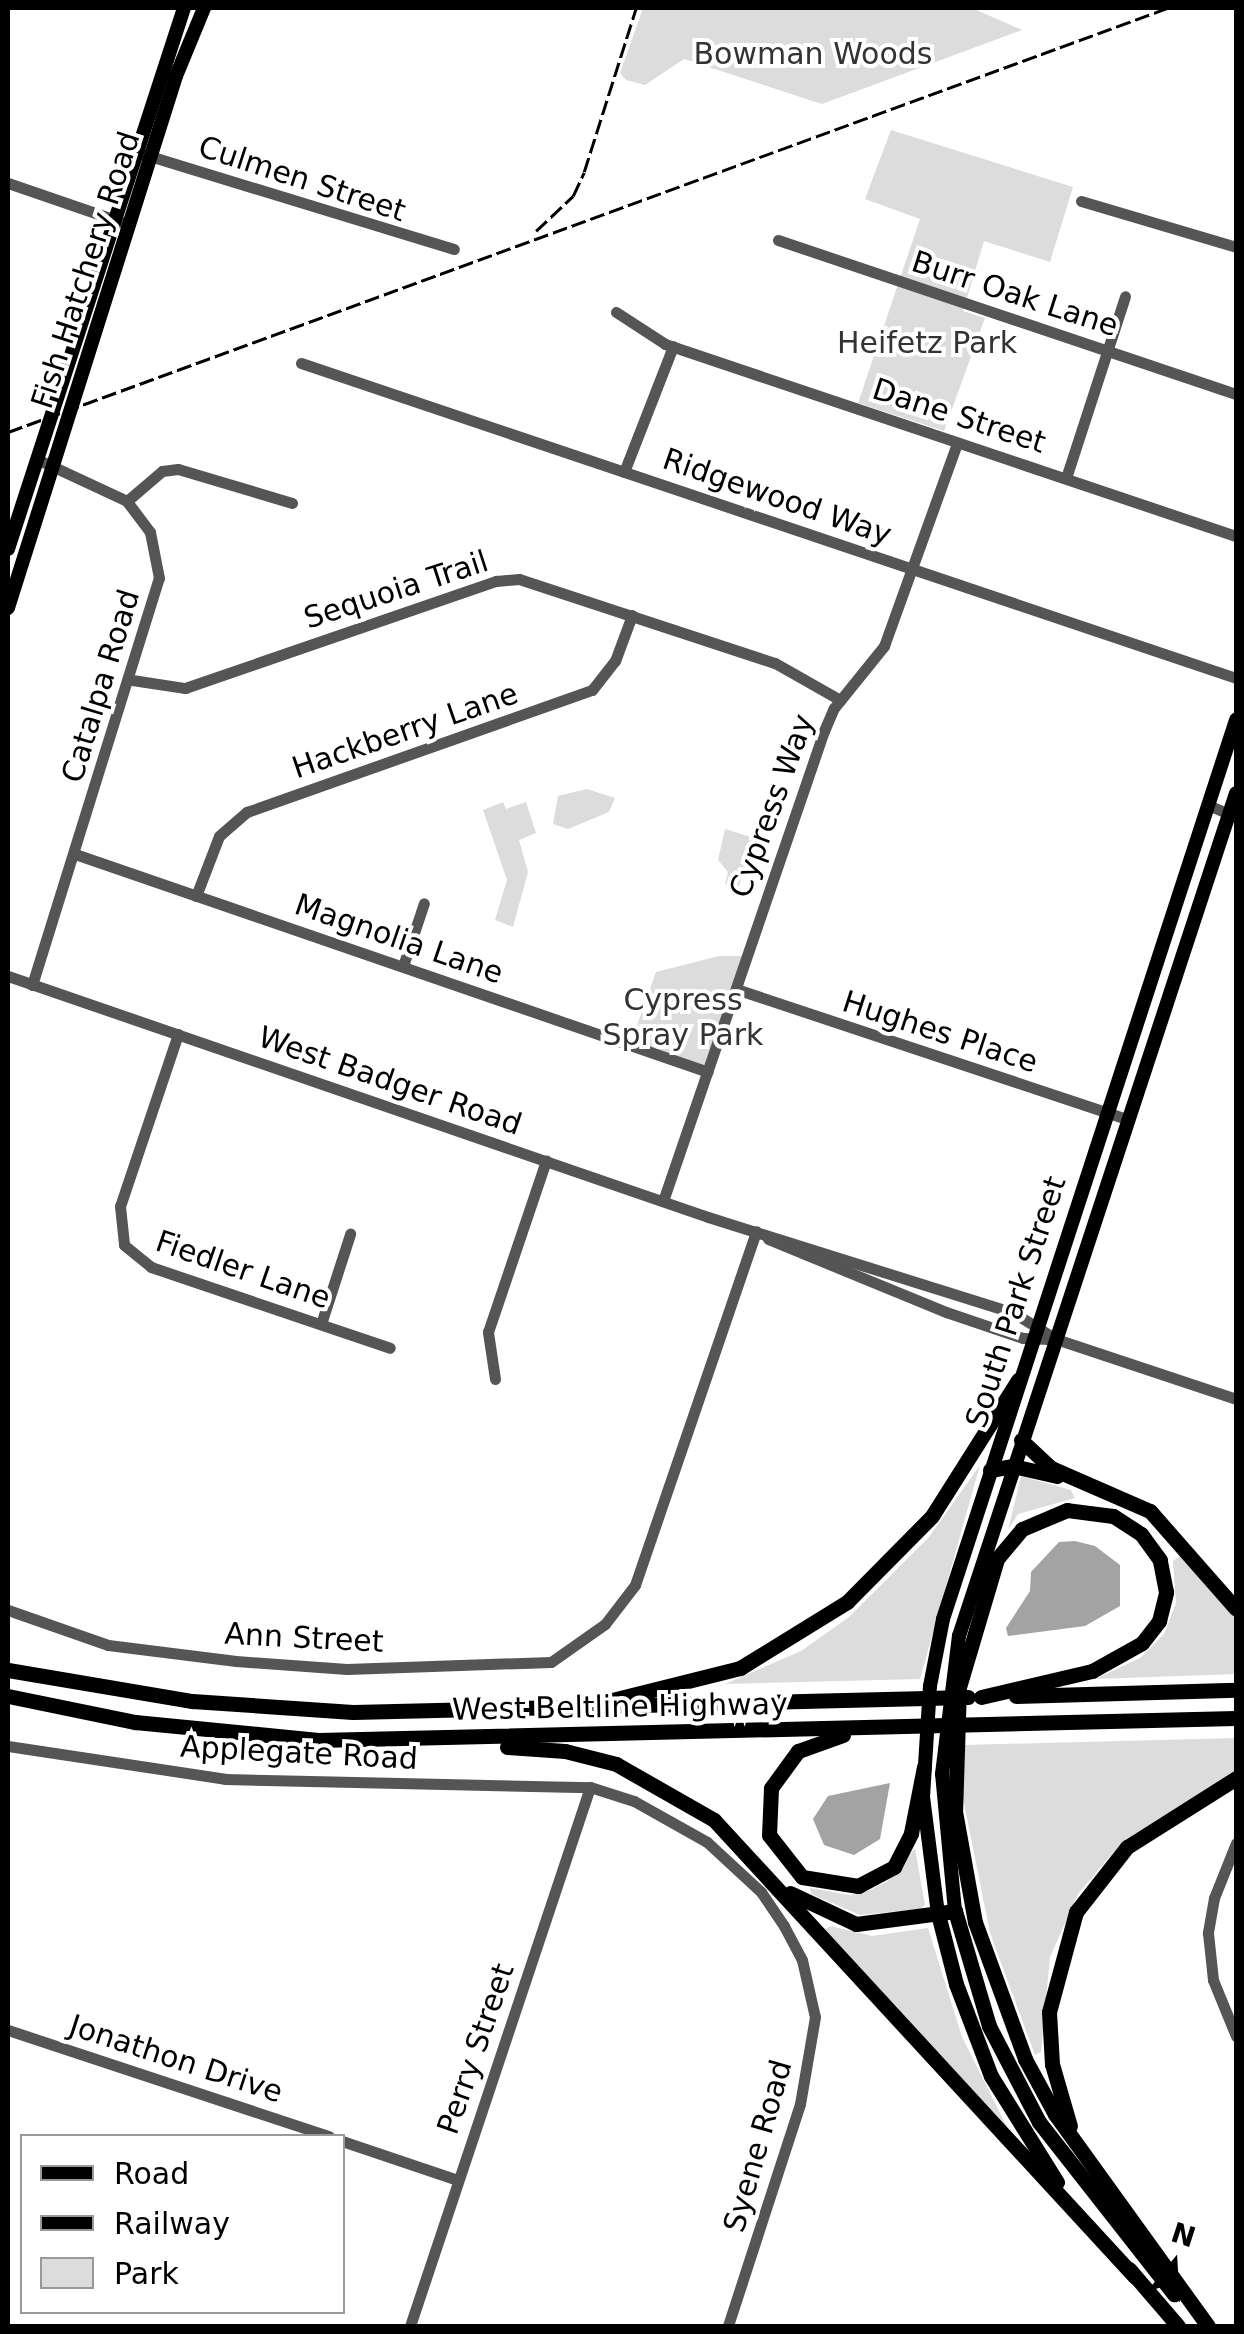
<!DOCTYPE html>
<html>
<head>
<meta charset="utf-8">
<style>
	body { margin:0 }
	#map { position:relative; width:1244px; height:2334px; overflow:hidden; background:#fff; font-family:"DejaVu Sans",sans-serif }
	div>[style] { position:absolute }
	[style*='--x'] { left:calc(var(--x)*1px); top:calc(var(--y)*1px); width:calc(var(--w)*1px); rotate:calc(var(--a)*1deg) }
	.green>* { inset:0; background:#dcdcdc }
	.water>* { inset:0; background:#a3a3a3 }
	.minor>* { height:11px; margin:-5.5px; padding:0 5.5px; transform-origin:5.5px; border-radius:5.5px; background:#555 }
	.major>* { height:14px; margin:-7px; padding:0 7px; transform-origin:7px; border-radius:7px; background:#000 }
	.highway>* { height:15px; margin:-7.5px; padding:0 7.5px; transform-origin:7.5px; border-radius:7.5px; background:#000 }
	.rail>* { height:2.5px; margin-top:-1.25px; transform-origin:0; background:repeating-linear-gradient(90deg,#000 0 15px,transparent 0 20px) }
	span { translate:-50% -50%; white-space:nowrap; text-align:center; line-height:1.15; -webkit-text-stroke:8px #fff; paint-order:stroke }
	.park-label { font-size:30px; color:#333 }
	.street-label { font-size:30px; color:#000 }
	.frame { position:absolute; inset:0; border:10px solid #000; pointer-events:none }
	.legend { position:absolute; left:20px; top:2134px; width:325px; height:180px; box-sizing:border-box; background:#fff; border:2px solid #999; margin:0; padding:12px 18px; list-style:none; font-size:30px; color:#000 }
	.legend li { display:flex; align-items:center; gap:20px; height:50px }
	.legend b { width:50px; border:2px solid #999 }
	.north { position:absolute; left:1124px; top:2214px; width:100px; height:100px; -webkit-text-stroke:8px #fff; paint-order:stroke; rotate:18deg; font-size:28px; font-weight:700; line-height:40px; text-align:center; color:#000 }
	.north::after { content:''; display:block; margin:auto; width:35px; height:45px; background:#000; clip-path:polygon(50% 0,100% 100%,50% 72%,0 100%) }
</style>
</head>
<body>
<div id="map">
	<div class="green">
		<i style="clip-path:polygon(643px 8px,972px 8px,1022px 30px,822px 104px,684px 59px,645px 85px,626px 80px,620px 73px)"></i>
		<i style="clip-path:polygon(891px 130px,1073px 187px,1050px 262px,984px 241px,963px 311px,985px 318px,944px 431px,858px 403px,920px 219px,865px 199px)"></i>
		<i style="clip-path:polygon(587px 789px,615px 798px,609px 812px,568px 829px,553px 824px,558px 796px)"></i>
		<i style="clip-path:polygon(503px 802px,506px 809px,526px 802px,536px 833px,519px 840px,528px 872px,513px 927px,495px 920px,507px 880px,483px 810px)"></i>
		<i style="clip-path:polygon(725px 829px,754px 838px,738px 889px,725px 884px,728px 872px,718px 860px)"></i>
		<i style="clip-path:polygon(719px 956px,747px 956px,708px 1072px,630px 1045px,656px 972px)"></i>
		<i style="clip-path:polygon(980px 1465px,920px 1679px,725px 1684px,801px 1651px,849px 1617px,929px 1537px)"></i>
		<i style="clip-path:polygon(1021px 1476px,1071px 1490px,1075px 1498px,1018px 1514px,1008px 1530px)"></i>
		<i style="clip-path:polygon(1180px 1556px,1236px 1619px,1236px 1674px,1095px 1679px,1140px 1658px,1164px 1634px,1176px 1603px,1173px 1561px)"></i>
		<i style="clip-path:polygon(1236px 1738px,1236px 1771px,1123px 1841px,1078px 1894px,1050px 1957px,1041px 2052px,1035px 2055px,990px 1933px,961px 1788px,963px 1745px)"></i>
		<i style="clip-path:polygon(915px 1848px,925px 1905px,920px 1909px,860px 1915px,811px 1894px,810px 1888px,850px 1895px,870px 1890px,888px 1881px)"></i>
		<i style="clip-path:polygon(830px 1926px,872px 1936px,928px 1928px,962px 2037px,1007px 2127px,825px 1930px)"></i>
	</div>
	<div class="water">
		<i style="clip-path:polygon(1075px 1541px,1095px 1546px,1120px 1565px,1120px 1606px,1085px 1626px,1008px 1636px,1006px 1628px,1030px 1591px,1031px 1572px,1059px 1542px)"></i>
		<i style="clip-path:polygon(890px 1783px,880px 1839px,854px 1855px,824px 1845px,813px 1819px,828px 1796px)"></i>
	</div>
	<div class="minor">
		<i style="--x:143;--y:154;--w:325;--a:17"></i>
		<i style="--x:8;--y:183;--w:120;--a:19"></i>
		<i style="--x:1081;--y:201;--w:162;--a:16.5"></i>
		<i style="--x:778;--y:240;--w:483;--a:18.6"></i>
		<i style="--x:616;--y:312;--w:59;--a:33.1"></i>
		<i style="--x:665;--y:344;--w:602;--a:18.59"></i>
		<i style="--x:301;--y:363;--w:987;--a:18.62"></i>
		<i style="--x:624;--y:472;--w:135;--a:-68.7"></i>
		<i style="--x:1066;--y:478;--w:191;--a:-72"></i>
		<i style="--x:127;--y:501;--w:46;--a:-40.6"></i>
		<i style="--x:162;--y:471;--w:16;--a:-7"></i>
		<i style="--x:178;--y:469;--w:119;--a:16.6"></i>
		<i style="--x:132;--y:680;--w:54;--a:8.6"></i>
		<i style="--x:185;--y:688;--w:329;--a:-19"></i>
		<i style="--x:496;--y:581;--w:23;--a:-5"></i>
		<i style="--x:519;--y:579;--w:269;--a:18.2"></i>
		<i style="--x:775;--y:663;--w:75;--a:29.6"></i>
		<i style="--x:1208;--y:805;--w:30;--a:23"></i>
		<i style="--x:75;--y:854;--w:669;--a:19"></i>
		<i style="--x:196;--y:896;--w:64;--a:-69"></i>
		<i style="--x:219;--y:836;--w:37;--a:-41"></i>
		<i style="--x:247;--y:812;--w:366;--a:-19.5"></i>
		<i style="--x:592;--y:690;--w:37;--a:-52"></i>
		<i style="--x:615;--y:661;--w:49;--a:-69.7"></i>
		<i style="--x:403;--y:966;--w:66;--a:-71.6"></i>
		<i style="--x:8;--y:976;--w:740;--a:19"></i>
		<i style="--x:708;--y:1217;--w:321;--a:17.4"></i>
		<i style="--x:1014;--y:1313;--w:49;--a:31.8"></i>
		<i style="--x:1056;--y:1339;--w:190;--a:18.4"></i>
		<i style="--x:32;--y:985;--w:426;--a:-72.7"></i>
		<i style="--x:159;--y:578;--w:47;--a:-101.1"></i>
		<i style="--x:150;--y:532;--w:39;--a:-127"></i>
		<i style="--x:127;--y:501;--w:99;--a:-155"></i>
		<i style="--x:736;--y:989;--w:414;--a:18.4"></i>
		<i style="--x:178;--y:1034;--w:182;--a:108.6"></i>
		<i style="--x:120;--y:1206;--w:39;--a:84"></i>
		<i style="--x:124;--y:1245;--w:35;--a:39"></i>
		<i style="--x:151;--y:1267;--w:252;--a:18.7"></i>
		<i style="--x:663;--y:1201;--w:497;--a:-71.1"></i>
		<i style="--x:824;--y:731;--w:25;--a:-67"></i>
		<i style="--x:834;--y:708;--w:80;--a:-51.1"></i>
		<i style="--x:884;--y:646;--w:216;--a:-70.2"></i>
		<i style="--x:768;--y:1239;--w:192;--a:22.3"></i>
		<i style="--x:946;--y:1312;--w:81;--a:18.7"></i>
		<i style="--x:1023;--y:1338;--w:33;--a:2"></i>
		<i style="--x:321;--y:1324;--w:95;--a:-72.1"></i>
		<i style="--x:495;--y:1379;--w:48;--a:-98.5"></i>
		<i style="--x:488;--y:1332;--w:181;--a:-71.3"></i>
		<i style="--x:8;--y:1610;--w:106;--a:19.3"></i>
		<i style="--x:108;--y:1645;--w:129;--a:7.1"></i>
		<i style="--x:236;--y:1661;--w:111;--a:4.1"></i>
		<i style="--x:347;--y:1669;--w:204;--a:-2"></i>
		<i style="--x:551;--y:1662;--w:66;--a:-35.1"></i>
		<i style="--x:605;--y:1624;--w:49;--a:-52.4"></i>
		<i style="--x:635;--y:1585;--w:374;--a:-71.1"></i>
		<i style="--x:8;--y:1746;--w:219;--a:8.6"></i>
		<i style="--x:225;--y:1779;--w:365;--a:1.3"></i>
		<i style="--x:590;--y:1787;--w:46;--a:17.7"></i>
		<i style="--x:634;--y:1801;--w:84;--a:29.3"></i>
		<i style="--x:707;--y:1842;--w:74;--a:42.8"></i>
		<i style="--x:761;--y:1892;--w:41;--a:55.9"></i>
		<i style="--x:784;--y:1926;--w:38;--a:62"></i>
		<i style="--x:802;--y:1960;--w:58;--a:77.2"></i>
		<i style="--x:815;--y:2017;--w:88;--a:99.8"></i>
		<i style="--x:800;--y:2104;--w:233;--a:108"></i>
		<i style="--x:1236;--y:1843;--w:59;--a:111.8"></i>
		<i style="--x:1214;--y:1898;--w:36;--a:100"></i>
		<i style="--x:1208;--y:1933;--w:47;--a:83.9"></i>
		<i style="--x:1213;--y:1980;--w:61;--a:67.7"></i>
		<i style="--x:8;--y:2030;--w:338;--a:18.3"></i>
		<i style="--x:342;--y:2141;--w:122;--a:18.6"></i>
		<i style="--x:410;--y:2326;--w:568;--a:-71.53"></i>
	</div>
	<div class="major">
		<i style="--x:8;--y:549;--w:569;--a:-71.98"></i>
		<i style="--x:8;--y:608;--w:558;--a:-72.47"></i>
		<i style="--x:176;--y:76;--w:74;--a:-67.6"></i>
		<i style="--x:955;--y:1911;--w:138;--a:-95.4"></i>
		<i style="--x:942;--y:1774;--w:139;--a:-83"></i>
		<i style="--x:959;--y:1636;--w:887;--a:-71.81"></i>
		<i style="--x:938;--y:1914;--w:118;--a:-97.3"></i>
		<i style="--x:923;--y:1797;--w:111;--a:-86.4"></i>
		<i style="--x:930;--y:1686;--w:68;--a:-79"></i>
		<i style="--x:943;--y:1619;--w:946;--a:-71.95"></i>
	</div>
	<div class="highway">
		<i style="--x:1021;--y:1440;--w:41;--a:43"></i>
		<i style="--x:1051;--y:1468;--w:108;--a:23.5"></i>
		<i style="--x:1150;--y:1511;--w:130;--a:48.7"></i>
		<i style="--x:990;--y:1470;--w:23;--a:-10"></i>
		<i style="--x:1013;--y:1466;--w:45;--a:12.8"></i>
		<i style="--x:8;--y:1670;--w:187;--a:9.6"></i>
		<i style="--x:192;--y:1701;--w:161;--a:3.9"></i>
		<i style="--x:353;--y:1712;--w:615;--a:-1.4"></i>
		<i style="--x:8;--y:1696;--w:130;--a:11.6"></i>
		<i style="--x:135;--y:1722;--w:184;--a:5.6"></i>
		<i style="--x:318;--y:1740;--w:918;--a:-1.37"></i>
		<i style="--x:1016;--y:1696;--w:220;--a:-1.6"></i>
		<i style="--x:981;--y:1697;--w:114;--a:-13.2"></i>
		<i style="--x:1092;--y:1671;--w:57;--a:-29.2"></i>
		<i style="--x:1142;--y:1643;--w:28;--a:-52"></i>
		<i style="--x:1159;--y:1621;--w:30;--a:-76"></i>
		<i style="--x:1166;--y:1592;--w:33;--a:-101"></i>
		<i style="--x:1160;--y:1560;--w:32;--a:-126"></i>
		<i style="--x:1141;--y:1534;--w:33;--a:-147"></i>
		<i style="--x:1113;--y:1516;--w:46;--a:-172.6"></i>
		<i style="--x:1067;--y:1510;--w:49;--a:157.1"></i>
		<i style="--x:1022;--y:1529;--w:39;--a:130"></i>
		<i style="--x:997;--y:1559;--w:134;--a:106.5"></i>
		<i style="--x:959;--y:1687;--w:124;--a:91.8"></i>
		<i style="--x:955;--y:1811;--w:113;--a:79.8"></i>
		<i style="--x:975;--y:1922;--w:146;--a:69.9"></i>
		<i style="--x:1025;--y:2059;--w:63;--a:61.4"></i>
		<i style="--x:1055;--y:2114;--w:261;--a:54.2"></i>
		<i style="--x:612;--y:1700;--w:132;--a:-14"></i>
		<i style="--x:740;--y:1668;--w:126;--a:-31.7"></i>
		<i style="--x:847;--y:1602;--w:121;--a:-45.3"></i>
		<i style="--x:932;--y:1516;--w:161;--a:-57.7"></i>
		<i style="--x:843;--y:1735;--w:48;--a:160.4"></i>
		<i style="--x:798;--y:1751;--w:46;--a:126.1"></i>
		<i style="--x:771;--y:1788;--w:47;--a:92.4"></i>
		<i style="--x:769;--y:1835;--w:53;--a:51.8"></i>
		<i style="--x:802;--y:1877;--w:57;--a:9.1"></i>
		<i style="--x:858;--y:1886;--w:41;--a:-27.8"></i>
		<i style="--x:894;--y:1867;--w:38;--a:-63"></i>
		<i style="--x:911;--y:1833;--w:67;--a:-78.9"></i>
		<i style="--x:507;--y:1747;--w:58;--a:3.9"></i>
		<i style="--x:565;--y:1751;--w:53;--a:14.3"></i>
		<i style="--x:616;--y:1764;--w:113;--a:29.7"></i>
		<i style="--x:714;--y:1820;--w:621;--a:47.35"></i>
		<i style="--x:790;--y:1893;--w:73;--a:25.2"></i>
		<i style="--x:856;--y:1924;--w:100;--a:-7.5"></i>
		<i style="--x:955;--y:1911;--w:120;--a:73.5"></i>
		<i style="--x:989;--y:2026;--w:108;--a:62.5"></i>
		<i style="--x:1039;--y:2122;--w:219;--a:51.9"></i>
		<i style="--x:938;--y:1914;--w:72;--a:75.6"></i>
		<i style="--x:956;--y:1984;--w:98;--a:69.2"></i>
		<i style="--x:991;--y:2076;--w:125;--a:58.1"></i>
		<i style="--x:1070;--y:2126;--w:65;--a:-106.2"></i>
		<i style="--x:1052;--y:2064;--w:52;--a:-93.3"></i>
		<i style="--x:1049;--y:2012;--w:104;--a:-74.9"></i>
		<i style="--x:1076;--y:1912;--w:83;--a:-51.9"></i>
		<i style="--x:1127;--y:1847;--w:129;--a:-32.3"></i>
		<i style="--x:1129;--y:2269;--w:75;--a:49.3"></i>
	</div>
	<div class="rail">
		<i style="--x:536;--y:231;--w:51;--a:-43.4"></i>
		<i style="--x:573;--y:196;--w:26;--a:-65"></i>
		<i style="--x:584;--y:172;--w:172;--a:-72.4"></i>
		<i style="--x:8;--y:432;--w:1234;--a:-20.09"></i>
	</div>
	<div class="park-label">
		<span style="left:813px;top:54px">Bowman Woods</span>
		<span style="left:927px;top:343px">Heifetz Park</span>
		<span style="left:683px;top:1017px">Cypress<br>Spray Park</span>
	</div>
	<div class="street-label">
		<span style="left:302px;top:179px;rotate:18deg">Culmen Street</span>
		<span style="left:86px;top:270px;rotate:-72deg">Fish Hatchery Road</span>
		<span style="left:1015px;top:294px;rotate:18deg">Burr Oak Lane</span>
		<span style="left:959px;top:416px;rotate:18deg">Dane Street</span>
		<span style="left:777px;top:497px;rotate:19deg">Ridgewood Way</span>
		<span style="left:396px;top:590px;rotate:-18deg">Sequoia Trail</span>
		<span style="left:101px;top:686px;rotate:-73deg">Catalpa Road</span>
		<span style="left:405px;top:731px;rotate:-19deg">Hackberry Lane</span>
		<span style="left:772px;top:806px;rotate:-70deg">Cypress Way</span>
		<span style="left:399px;top:939px;rotate:19deg">Magnolia Lane</span>
		<span style="left:940px;top:1032px;rotate:18deg">Hughes Place</span>
		<span style="left:390px;top:1081px;rotate:19deg">West Badger Road</span>
		<span style="left:243px;top:1270px;rotate:19deg">Fiedler Lane</span>
		<span style="left:1016px;top:1302px;rotate:-72deg">South Park Street</span>
		<span style="left:304px;top:1638px;rotate:3deg">Ann Street</span>
		<span style="left:620px;top:1707px;rotate:-1deg">West Beltline Highway</span>
		<span style="left:299px;top:1753px;rotate:3deg">Applegate Road</span>
		<span style="left:476px;top:2049px;rotate:-71deg">Perry Street</span>
		<span style="left:176px;top:2059px;rotate:18deg">Jonathon Drive</span>
		<span style="left:758px;top:2146px;rotate:-74deg">Syene Road</span>
	</div>
	<div class="frame"></div>
	<ul class="legend">
	<li><b style="height:12px;background:#000"></b>Road</li>
	<li><b style="height:12px;background:#000"></b>Railway</li>
	<li><b style="height:28px;background:#dcdcdc"></b>Park</li>
	</ul>
	<div class="north">N</div>
</div>
</body>
</html>
